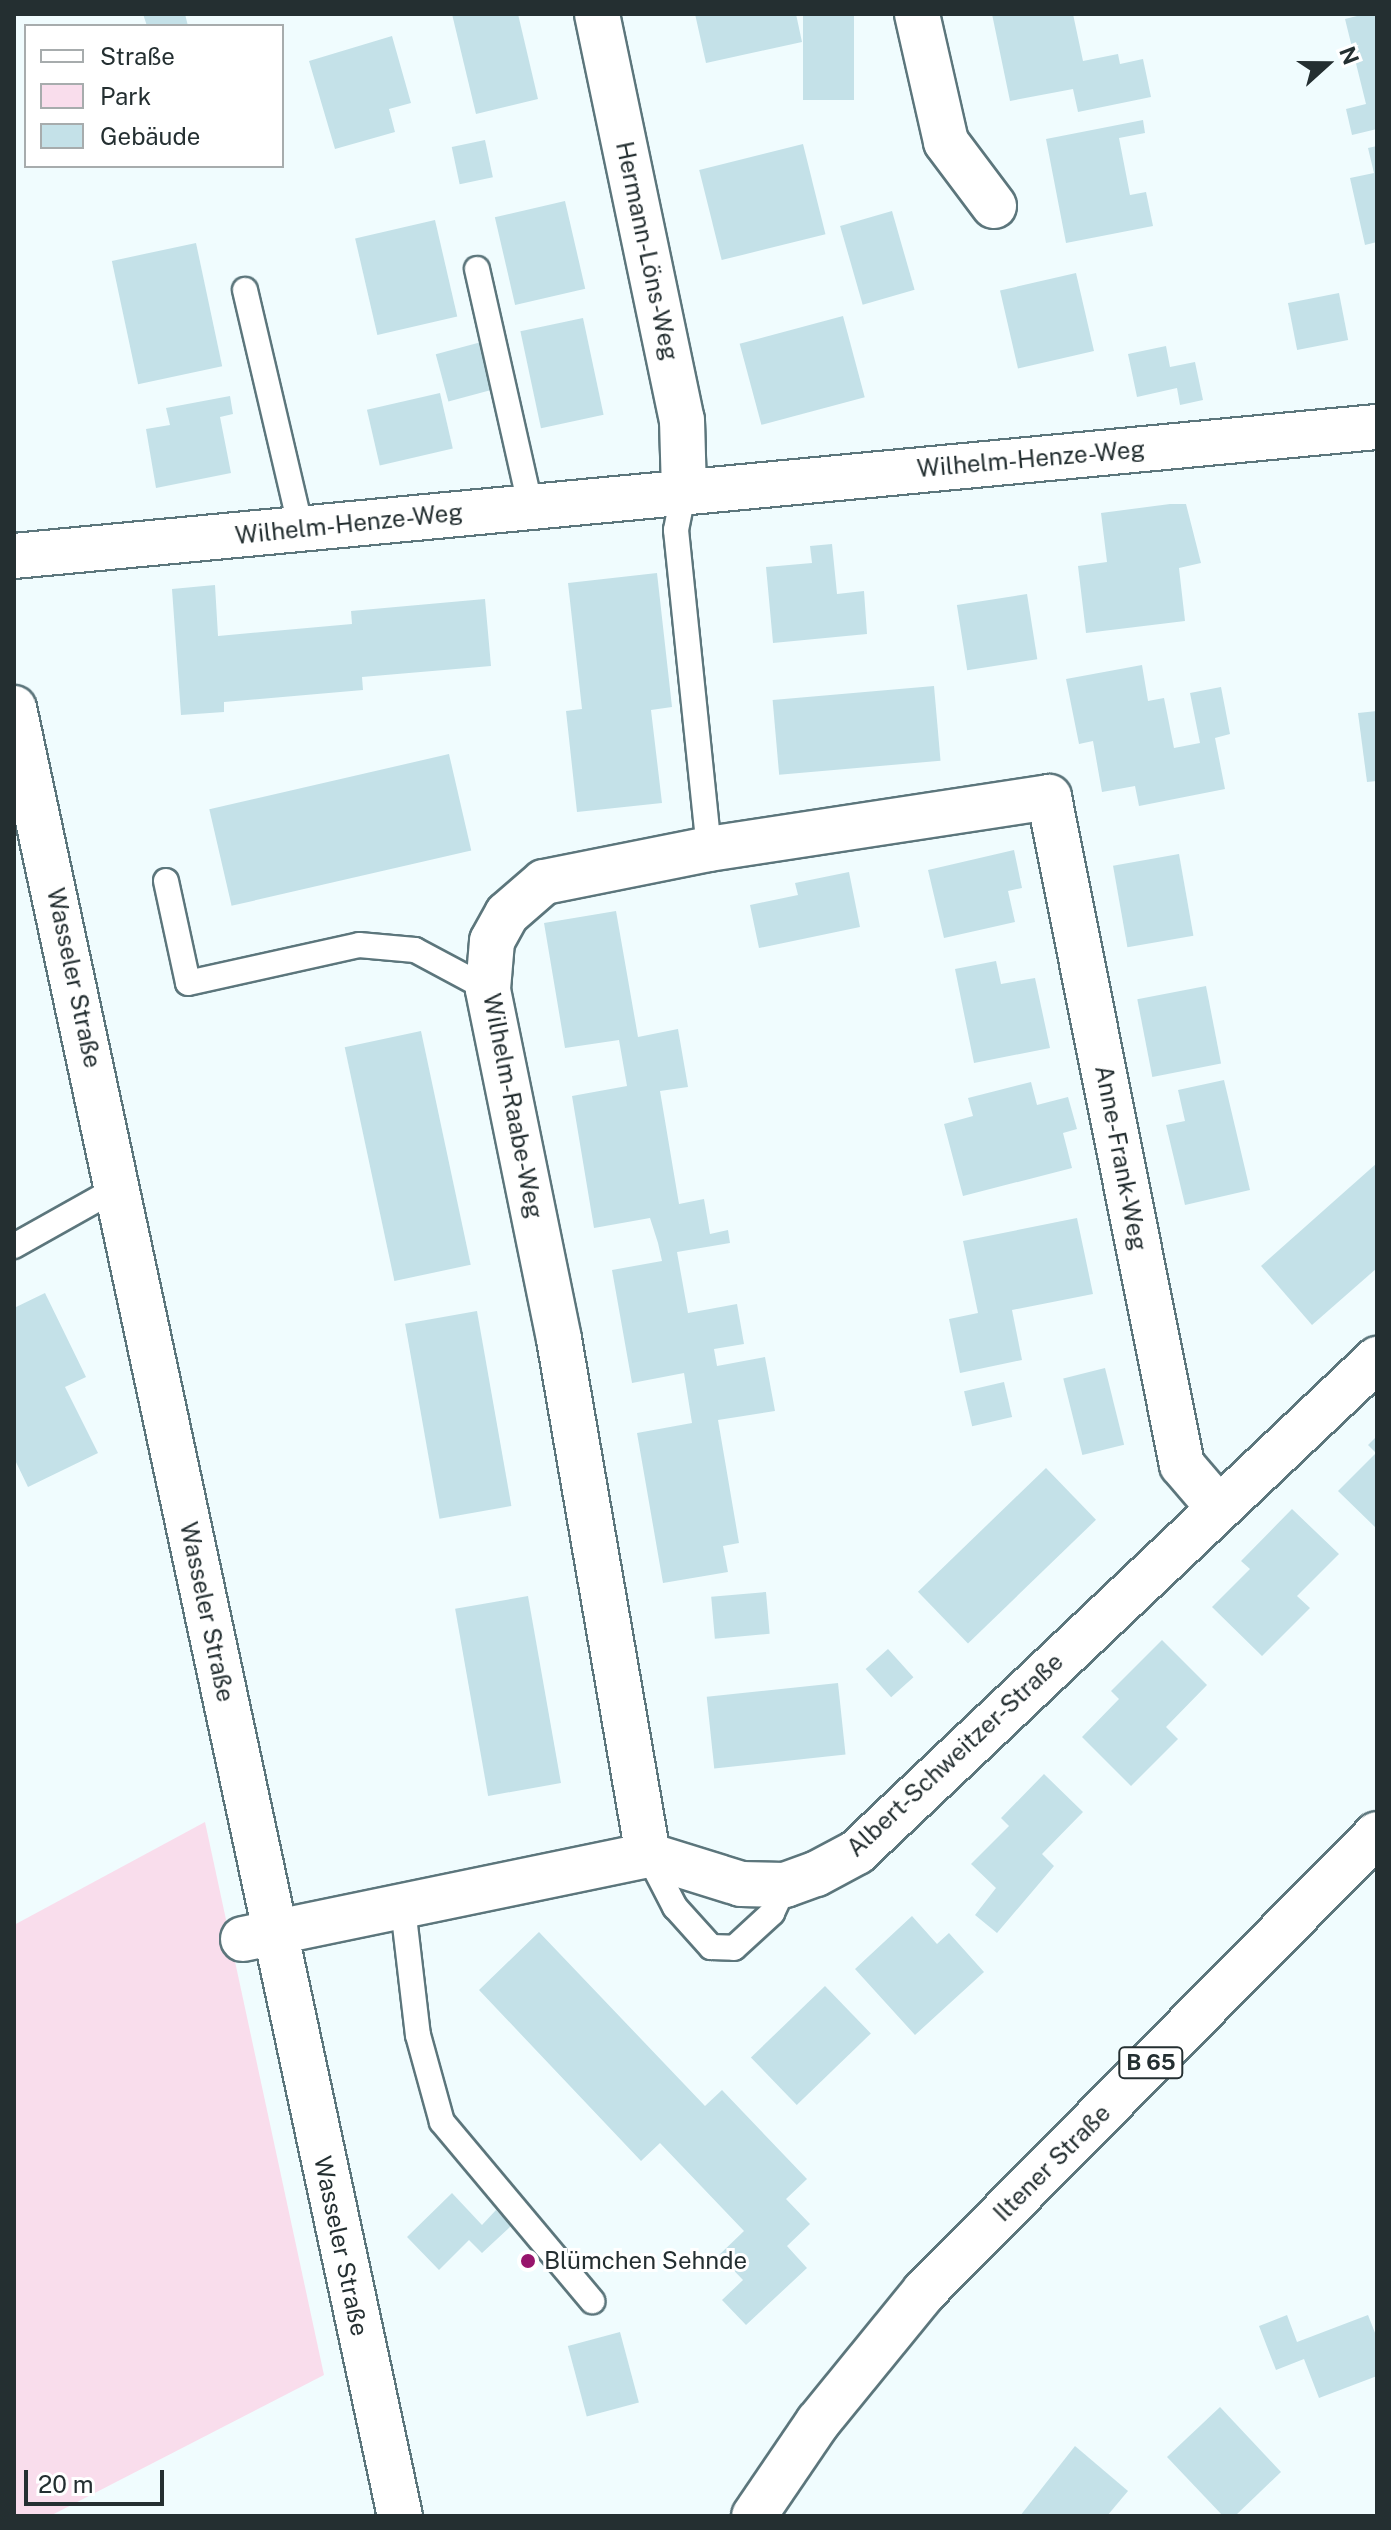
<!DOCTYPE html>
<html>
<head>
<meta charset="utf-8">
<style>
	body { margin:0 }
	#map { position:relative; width:1391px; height:2530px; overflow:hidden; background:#f0fcfe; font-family:"Public Sans",sans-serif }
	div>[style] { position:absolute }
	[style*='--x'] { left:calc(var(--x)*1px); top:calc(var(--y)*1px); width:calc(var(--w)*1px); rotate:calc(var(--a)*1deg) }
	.green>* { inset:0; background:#f9ddec }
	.building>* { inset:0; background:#c4e1e8; transform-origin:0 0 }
	.roads { filter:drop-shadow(2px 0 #5c767c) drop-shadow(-2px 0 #5c767c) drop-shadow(0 2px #5c767c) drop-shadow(0 -2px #5c767c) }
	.service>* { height:24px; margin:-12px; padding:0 12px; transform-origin:12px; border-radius:12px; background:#fff }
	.minor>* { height:44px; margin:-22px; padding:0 22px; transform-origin:22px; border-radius:22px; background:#fff }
	.secondary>* { height:44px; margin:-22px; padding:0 22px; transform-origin:22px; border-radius:22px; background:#fff }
	.primary>* { height:44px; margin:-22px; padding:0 22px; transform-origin:22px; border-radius:22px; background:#fff }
	.dots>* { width:22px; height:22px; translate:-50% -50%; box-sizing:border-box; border:4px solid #fff; border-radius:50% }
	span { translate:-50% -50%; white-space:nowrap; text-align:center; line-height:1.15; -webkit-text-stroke:6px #fff; paint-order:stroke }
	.shield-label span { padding:2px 6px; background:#fff; border:2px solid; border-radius:6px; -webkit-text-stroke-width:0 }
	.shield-label { font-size:22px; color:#242f31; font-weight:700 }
	.street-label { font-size:24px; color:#242f31 }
	.poi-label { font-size:24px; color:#242f31 }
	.left { translate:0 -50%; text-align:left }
	.frame { position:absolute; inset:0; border:16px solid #242f31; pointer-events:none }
	.legend { position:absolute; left:24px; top:24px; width:260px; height:144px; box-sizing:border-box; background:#fff; border:2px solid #a7acad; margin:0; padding:10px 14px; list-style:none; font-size:24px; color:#242f31 }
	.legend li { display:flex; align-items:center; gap:16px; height:40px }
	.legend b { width:40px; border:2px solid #a7acad }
	.north { position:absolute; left:1287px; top:24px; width:80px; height:80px; -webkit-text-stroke:6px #fff; paint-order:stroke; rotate:69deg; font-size:22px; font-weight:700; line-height:32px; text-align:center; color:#242f31 }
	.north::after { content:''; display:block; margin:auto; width:28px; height:36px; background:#242f31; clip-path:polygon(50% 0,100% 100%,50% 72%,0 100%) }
	.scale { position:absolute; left:24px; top:2470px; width:140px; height:36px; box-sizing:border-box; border:4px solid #242f31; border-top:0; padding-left:10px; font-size:24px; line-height:28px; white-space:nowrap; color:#242f31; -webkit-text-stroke:6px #fff; paint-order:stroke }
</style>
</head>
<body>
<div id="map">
	<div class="green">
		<i style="clip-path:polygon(205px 1822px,324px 2375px,50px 2516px,14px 2516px,14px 1925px)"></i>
	</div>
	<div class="building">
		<i style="clip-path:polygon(143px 14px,185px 14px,188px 26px,147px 26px)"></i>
		<i style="clip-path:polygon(452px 14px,518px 14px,538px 99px,476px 114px)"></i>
		<i style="clip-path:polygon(695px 14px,796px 14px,802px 42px,706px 63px)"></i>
		<i style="left:803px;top:14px;width:51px;height:86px"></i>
		<i style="clip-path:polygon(992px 14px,1073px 14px,1083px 61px,1118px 54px,1120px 64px,1143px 59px,1151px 97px,1078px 112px,1073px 89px,1010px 101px)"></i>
		<i style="clip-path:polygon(1365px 14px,1377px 14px,1377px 129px,1352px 135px,1346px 109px,1366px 104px,1345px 19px)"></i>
		<i style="clip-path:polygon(392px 36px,411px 103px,389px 109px,395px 132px,335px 149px,309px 61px)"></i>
		<i style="clip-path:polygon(1143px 120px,1145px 133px,1119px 138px,1130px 195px,1146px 192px,1153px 226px,1066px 243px,1046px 139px)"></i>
		<i style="left:485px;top:140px;width:38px;height:34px;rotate:78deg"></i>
		<i style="left:803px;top:144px;width:93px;height:107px;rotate:76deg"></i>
		<i style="clip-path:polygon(1377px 146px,1377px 242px,1365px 245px,1350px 178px,1374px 173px,1368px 148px)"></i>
		<i style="left:565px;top:201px;width:90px;height:72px;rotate:77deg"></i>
		<i style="left:892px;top:211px;width:82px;height:54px;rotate:74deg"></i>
		<i style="left:435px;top:220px;width:99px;height:82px;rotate:77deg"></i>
		<i style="left:196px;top:243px;width:126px;height:86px;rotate:78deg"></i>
		<i style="left:1076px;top:273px;width:80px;height:78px;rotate:77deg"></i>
		<i style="left:1339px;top:293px;width:48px;height:52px;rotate:79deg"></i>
		<i style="left:843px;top:316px;width:84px;height:107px;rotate:75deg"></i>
		<i style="left:583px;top:318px;width:99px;height:64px;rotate:78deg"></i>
		<i style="left:485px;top:341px;width:49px;height:51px;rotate:75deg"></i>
		<i style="clip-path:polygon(1166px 346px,1170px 367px,1195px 362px,1203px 400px,1180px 405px,1177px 388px,1137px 397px,1128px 354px)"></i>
		<i style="left:440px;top:393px;width:57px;height:75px;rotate:77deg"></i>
		<i style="clip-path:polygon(230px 396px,233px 414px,220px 417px,231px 473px,156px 488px,146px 429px,170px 425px,166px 408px)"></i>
		<i style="clip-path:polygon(1170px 504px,1186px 504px,1201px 563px,1179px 568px,1185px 621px,1086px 633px,1078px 566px,1107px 562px,1101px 513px)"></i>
		<i style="clip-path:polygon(832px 544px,837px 594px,864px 591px,867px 634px,773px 643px,766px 567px,812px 563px,810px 546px)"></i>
		<i style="clip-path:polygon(657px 573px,672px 707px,651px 710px,662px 803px,577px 812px,566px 711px,582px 709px,568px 583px)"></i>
		<i style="clip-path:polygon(215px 585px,218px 636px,352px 624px,351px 611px,485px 599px,491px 666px,362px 677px,363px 690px,224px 702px,224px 712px,181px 715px,172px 589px)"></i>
		<i style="left:1027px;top:594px;width:66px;height:71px;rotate:81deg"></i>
		<i style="clip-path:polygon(1142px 665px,1148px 701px,1164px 698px,1174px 748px,1200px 743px,1190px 693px,1221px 687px,1230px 734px,1215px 738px,1225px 789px,1139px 806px,1135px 786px,1102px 792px,1093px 741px,1079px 744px,1066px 679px)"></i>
		<i style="left:934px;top:686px;width:75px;height:162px;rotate:85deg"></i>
		<i style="clip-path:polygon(1377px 711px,1377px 781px,1367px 782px,1358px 713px)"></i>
		<i style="left:449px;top:754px;width:99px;height:246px;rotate:77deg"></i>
		<i style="clip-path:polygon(1014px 850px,1022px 888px,1008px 891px,1015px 922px,944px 938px,928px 870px)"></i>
		<i style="left:1179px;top:854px;width:83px;height:67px;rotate:80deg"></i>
		<i style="clip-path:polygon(849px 872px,860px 927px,759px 948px,750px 905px,798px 895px,795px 883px)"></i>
		<i style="clip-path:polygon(616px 911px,638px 1037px,678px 1029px,688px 1087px,660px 1091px,679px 1204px,704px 1199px,710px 1234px,728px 1230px,730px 1243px,677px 1252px,688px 1313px,737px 1304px,744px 1344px,714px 1349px,717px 1366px,765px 1357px,775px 1411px,718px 1420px,739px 1543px,723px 1546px,728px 1572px,663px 1583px,637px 1433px,692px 1423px,684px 1373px,632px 1383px,612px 1270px,662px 1261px,658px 1243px,650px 1218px,594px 1228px,572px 1096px,627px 1086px,619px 1040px,565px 1048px,544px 923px)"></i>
		<i style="clip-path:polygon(996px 961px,1001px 984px,1035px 978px,1050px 1048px,974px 1063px,955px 969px)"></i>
		<i style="left:1206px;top:986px;width:79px;height:70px;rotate:79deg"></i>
		<i style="left:421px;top:1031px;width:239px;height:78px;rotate:78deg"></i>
		<i style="clip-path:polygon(1224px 1080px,1250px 1190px,1185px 1205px,1166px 1125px,1185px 1121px,1178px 1090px)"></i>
		<i style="clip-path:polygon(1031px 1082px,1037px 1105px,1068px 1097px,1077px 1129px,1063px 1133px,1072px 1168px,963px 1196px,944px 1124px,973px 1116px,968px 1098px)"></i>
		<i style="clip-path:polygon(1377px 1163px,1377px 1268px,1312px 1325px,1261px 1266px)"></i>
		<i style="clip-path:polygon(1077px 1218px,1093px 1294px,1012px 1310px,1022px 1360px,960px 1373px,949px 1319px,978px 1313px,963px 1241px)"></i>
		<i style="clip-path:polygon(45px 1293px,86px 1377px,65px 1387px,98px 1453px,28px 1487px,14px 1458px,14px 1308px)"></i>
		<i style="left:477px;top:1311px;width:198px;height:73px;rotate:80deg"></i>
		<i style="left:1105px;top:1368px;width:79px;height:43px;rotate:76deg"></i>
		<i style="left:1004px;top:1382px;width:36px;height:41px;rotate:77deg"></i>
		<i style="clip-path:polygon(1377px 1436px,1377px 1529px,1338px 1491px,1376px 1453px,1368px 1445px)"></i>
		<i style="left:1046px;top:1468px;width:72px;height:178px;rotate:46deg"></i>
		<i style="clip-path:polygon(1292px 1509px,1339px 1554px,1297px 1596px,1310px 1608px,1262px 1656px,1212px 1607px,1250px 1569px,1241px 1561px)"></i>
		<i style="left:766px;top:1592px;width:42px;height:55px;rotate:85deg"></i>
		<i style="left:528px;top:1596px;width:190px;height:74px;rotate:80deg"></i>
		<i style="clip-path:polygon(1162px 1640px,1207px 1685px,1166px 1727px,1178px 1739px,1131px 1786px,1082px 1737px,1119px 1699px,1111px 1691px)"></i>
		<i style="left:888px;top:1649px;width:38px;height:30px;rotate:48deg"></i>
		<i style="left:838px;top:1683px;width:72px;height:132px;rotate:84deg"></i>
		<i style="clip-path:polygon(1044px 1774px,1083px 1812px,1042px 1854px,1054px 1866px,997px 1933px,975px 1915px,996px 1888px,971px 1864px,1009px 1826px,1001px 1818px)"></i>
		<i style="clip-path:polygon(912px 1916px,937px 1944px,949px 1933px,984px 1972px,915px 2035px,855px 1969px)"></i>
		<i style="clip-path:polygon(539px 1932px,705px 2106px,722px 2090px,807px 2179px,786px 2199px,810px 2224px,787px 2246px,807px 2268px,746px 2325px,722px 2300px,743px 2280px,719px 2255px,744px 2231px,660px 2143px,641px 2161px,479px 1990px)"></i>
		<i style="left:825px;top:1986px;width:66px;height:103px;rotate:46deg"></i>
		<i style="clip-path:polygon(452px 2193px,482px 2225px,496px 2210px,511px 2226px,482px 2253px,469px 2240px,439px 2270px,407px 2237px)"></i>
		<i style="clip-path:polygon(1287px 2315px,1297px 2342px,1368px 2315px,1377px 2338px,1377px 2376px,1319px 2398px,1304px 2359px,1276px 2370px,1259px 2326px)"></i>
		<i style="left:620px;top:2332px;width:73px;height:54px;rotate:75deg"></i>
		<i style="clip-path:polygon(1220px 2407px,1281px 2472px,1235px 2516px,1223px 2516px,1167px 2457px)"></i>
		<i style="clip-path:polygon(1075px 2446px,1128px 2491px,1107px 2516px,1020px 2516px)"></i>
	</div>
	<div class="roads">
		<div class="service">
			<i style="--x:477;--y:269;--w:242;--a:77.3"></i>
			<i style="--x:245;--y:290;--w:244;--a:76.8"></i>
			<i style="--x:684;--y:490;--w:41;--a:101.3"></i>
			<i style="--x:676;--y:530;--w:321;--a:84.1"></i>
			<i style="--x:166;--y:881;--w:104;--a:77.8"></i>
			<i style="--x:188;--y:983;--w:175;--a:-12.5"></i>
			<i style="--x:359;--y:945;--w:56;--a:5.1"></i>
			<i style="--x:415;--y:950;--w:83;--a:28.1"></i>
			<i style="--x:14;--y:1246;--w:120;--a:-29.3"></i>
			<i style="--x:648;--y:1855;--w:59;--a:62.6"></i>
			<i style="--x:675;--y:1907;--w:54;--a:48"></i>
			<i style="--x:711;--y:1947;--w:23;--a:2"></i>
			<i style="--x:734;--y:1948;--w:52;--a:-42.6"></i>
			<i style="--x:772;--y:1913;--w:31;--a:-65"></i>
			<i style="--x:403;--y:1908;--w:128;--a:83.3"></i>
			<i style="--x:418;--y:2035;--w:90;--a:74.6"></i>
			<i style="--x:442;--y:2122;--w:234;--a:50"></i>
		</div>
		<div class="minor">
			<i style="--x:597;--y:14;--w:415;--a:78.2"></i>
			<i style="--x:682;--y:420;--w:70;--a:88.4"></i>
			<i style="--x:917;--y:14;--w:131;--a:77.2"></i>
			<i style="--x:946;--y:142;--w:80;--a:53.1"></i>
			<i style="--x:14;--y:556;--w:1369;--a:-5.41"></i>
			<i style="--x:648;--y:1855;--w:524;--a:-99.79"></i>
			<i style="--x:559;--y:1339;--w:357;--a:-101.5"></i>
			<i style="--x:488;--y:989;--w:48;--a:-85.2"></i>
			<i style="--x:492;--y:941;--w:31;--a:-61"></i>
			<i style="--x:507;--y:914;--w:49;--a:-40.9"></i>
			<i style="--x:544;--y:882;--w:168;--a:-11.3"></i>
			<i style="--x:709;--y:849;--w:344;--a:-8.7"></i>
			<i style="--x:1049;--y:797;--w:681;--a:78.74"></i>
			<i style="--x:1182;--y:1465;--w:55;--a:49.4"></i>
			<i style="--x:243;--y:1939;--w:414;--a:-11.7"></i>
			<i style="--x:648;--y:1855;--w:97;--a:17.3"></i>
			<i style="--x:741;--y:1884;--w:44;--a:1.3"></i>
			<i style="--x:785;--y:1885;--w:33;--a:-20"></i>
			<i style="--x:816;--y:1874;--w:47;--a:-28.2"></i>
			<i style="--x:857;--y:1852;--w:717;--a:-43.47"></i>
		</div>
		<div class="secondary">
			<i style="--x:14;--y:708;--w:1849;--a:77.95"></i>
		</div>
		<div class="primary">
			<i style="--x:754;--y:2516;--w:114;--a:-55.8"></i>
			<i style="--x:818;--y:2422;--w:168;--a:-50.8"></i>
			<i style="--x:924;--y:2292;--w:644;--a:-45.31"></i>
		</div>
	</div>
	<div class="dots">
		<i style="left:528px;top:2261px;background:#97156c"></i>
	</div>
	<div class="shield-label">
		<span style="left:1151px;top:2063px">B 65</span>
	</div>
	<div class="street-label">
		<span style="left:647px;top:251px;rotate:78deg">Hermann-Löns-Weg</span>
		<span style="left:1031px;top:459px;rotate:-5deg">Wilhelm-Henze-Weg</span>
		<span style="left:349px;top:524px;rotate:-6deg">Wilhelm-Henze-Weg</span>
		<span style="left:74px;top:978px;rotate:78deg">Wasseler Straße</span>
		<span style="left:513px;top:1106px;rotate:79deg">Wilhelm-Raabe-Weg</span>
		<span style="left:1121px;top:1158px;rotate:79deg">Anne-Frank-Weg</span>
		<span style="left:207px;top:1612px;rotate:78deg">Wasseler Straße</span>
		<span style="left:955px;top:1755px;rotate:-43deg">Albert-Schweitzer-Straße</span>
		<span style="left:1052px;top:2163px;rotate:-45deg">Iltener Straße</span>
		<span style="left:341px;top:2246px;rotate:78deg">Wasseler Straße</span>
	</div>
	<div class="poi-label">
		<span class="left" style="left:544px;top:2261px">Blümchen Sehnde</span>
	</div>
	<div class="frame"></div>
	<ul class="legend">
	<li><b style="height:10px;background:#fff"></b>Straße</li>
	<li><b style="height:22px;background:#f9ddec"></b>Park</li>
	<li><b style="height:22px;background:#c4e1e8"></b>Gebäude</li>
	</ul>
	<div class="north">N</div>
	<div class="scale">20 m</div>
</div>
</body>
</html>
